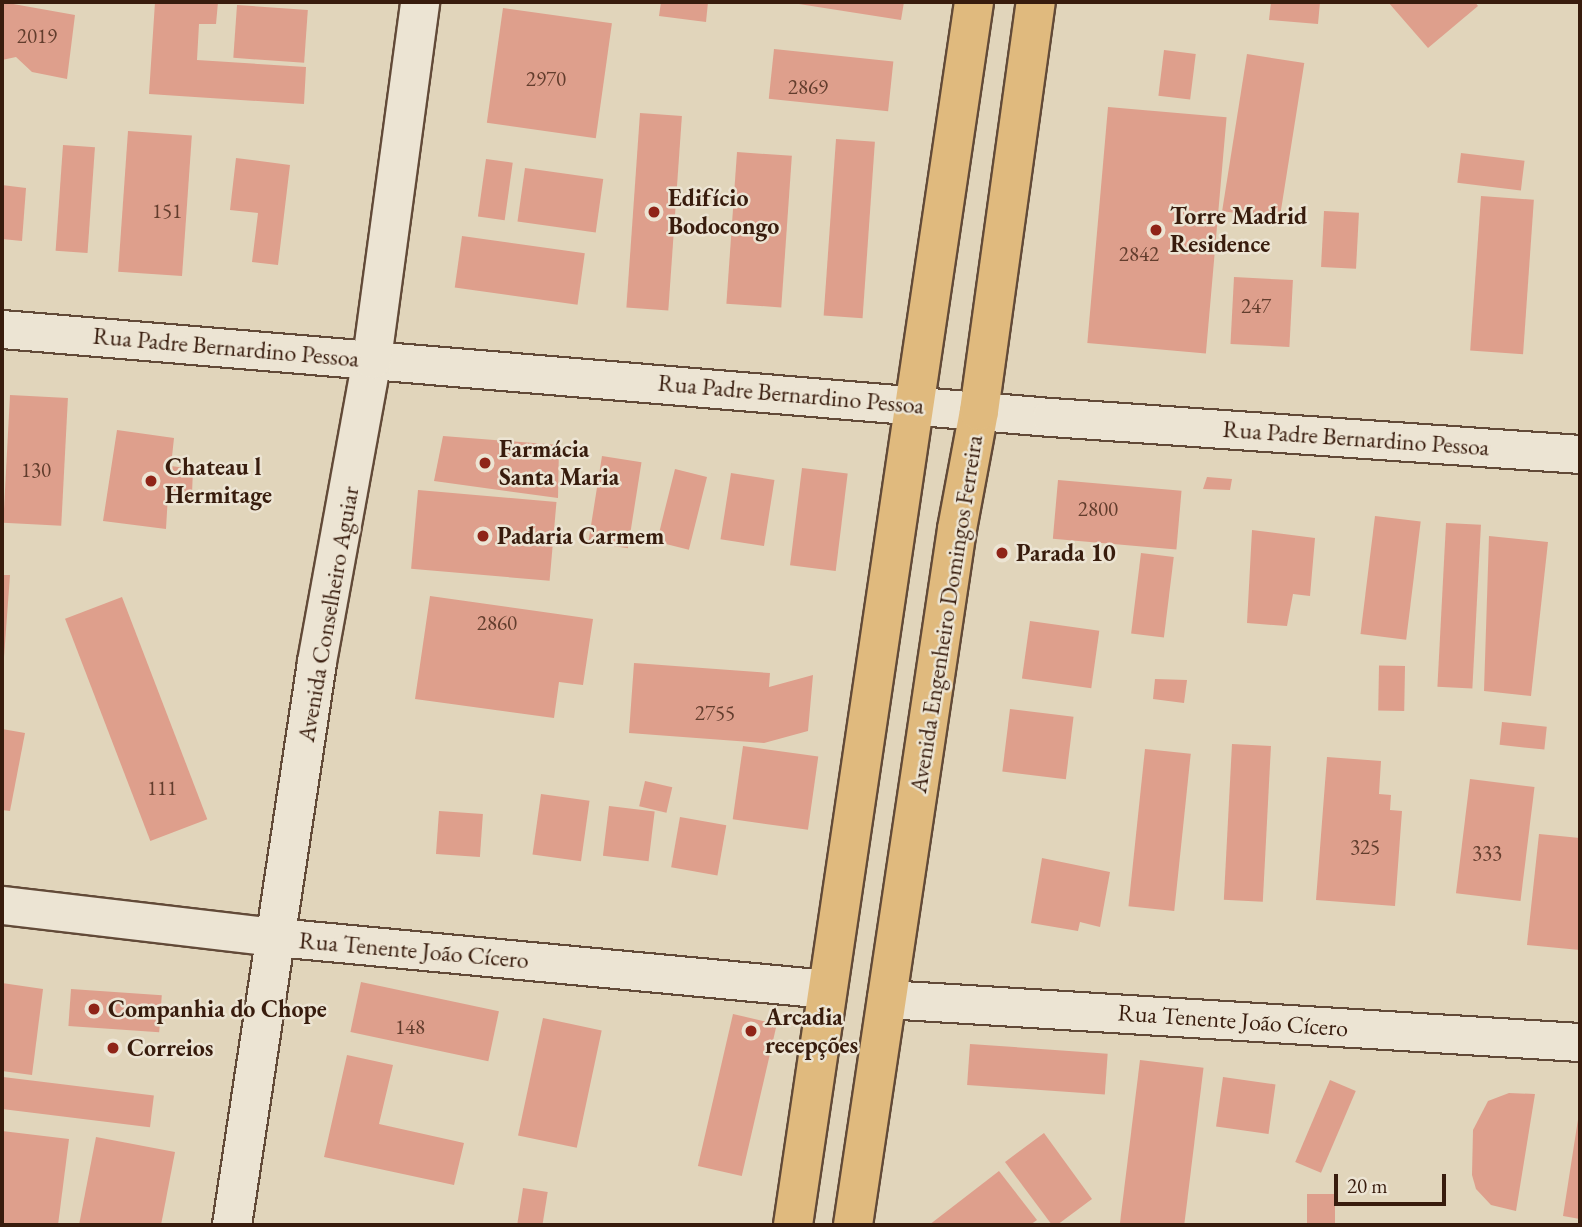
<!DOCTYPE html>
<html>
<head>
<meta charset="utf-8">
<style>
	body { margin:0 }
	#map { position:relative; width:1582px; height:1227px; overflow:hidden; background:#e1d5bb; font-family:"EB Garamond",serif }
	div>[style] { position:absolute }
	[style*='--x'] { left:calc(var(--x)*1px); top:calc(var(--y)*1px); width:calc(var(--w)*1px); rotate:calc(var(--a)*1deg) }
	.building>* { inset:0; background:#de9f8c; transform-origin:0 0 }
	.roads { filter:drop-shadow(2px 0 #624a38) drop-shadow(-2px 0 #624a38) drop-shadow(0 2px #624a38) drop-shadow(0 -2px #624a38) }
	.street>* { height:37px; margin:-18.5px; padding:0 18.5px; transform-origin:18.5px; border-radius:18.5px; background:#ece4d3 }
	.secondary>* { height:38px; margin:-19px; padding:0 19px; transform-origin:19px; border-radius:19px; background:#ece4d3 }
	.primary>* { height:38px; margin:-19px; padding:0 19px; transform-origin:19px; border-radius:19px; background:#e0ba7e }
	.dots>* { width:19px; height:19px; translate:-50% -50%; box-sizing:border-box; border:4px solid #ece4d3; border-radius:50% }
	span { translate:-50% -50%; white-space:nowrap; text-align:center; line-height:1.15; -webkit-text-stroke:5px #ece4d3; paint-order:stroke }
	.number-label { font-size:21px; color:#623d2d }
	.number-label span { -webkit-text-stroke-width:0 }
	.poi-label { font-size:24px; color:#381c0d; font-weight:700 }
	.left { translate:0 -50%; text-align:left }
	.street-label { font-size:24px; color:#381c0d }
	.frame { position:absolute; inset:0; border:4px solid #381c0d; pointer-events:none }
	.scale { position:absolute; left:1334px; top:1174px; width:112px; height:32px; box-sizing:border-box; border:4px solid #381c0d; border-top:0; padding-left:9px; font-size:21px; line-height:24px; white-space:nowrap; color:#381c0d; -webkit-text-stroke:5px #ece4d3; paint-order:stroke }
</style>
</head>
<body>
<div id="map">
	<div class="building">
		<i style="clip-path:polygon(2px 2px,75px 15px,67px 79px,32px 72px,16px 57px,2px 60px)"></i>
		<i style="clip-path:polygon(155px 2px,218px 2px,216px 24px,199px 24px,197px 60px,306px 67px,304px 104px,149px 94px)"></i>
		<i style="clip-path:polygon(661px 2px,708px 2px,706px 22px,659px 16px)"></i>
		<i style="clip-path:polygon(786px 2px,904px 2px,901px 20px)"></i>
		<i style="clip-path:polygon(1271px 2px,1320px 2px,1318px 24px,1269px 20px)"></i>
		<i style="clip-path:polygon(1388px 2px,1475px 2px,1478px 6px,1428px 48px)"></i>
		<i style="left:237px;top:5px;width:71px;height:53px;rotate:4deg"></i>
		<i style="left:503px;top:8px;width:110px;height:116px;rotate:8deg"></i>
		<i style="left:774px;top:49px;width:120px;height:50px;rotate:6deg"></i>
		<i style="left:1164px;top:50px;width:32px;height:46px;rotate:7deg"></i>
		<i style="left:1247px;top:54px;width:58px;height:159px;rotate:9deg"></i>
		<i style="left:1108px;top:107px;width:119px;height:237px;rotate:5deg"></i>
		<i style="left:640px;top:113px;width:42px;height:195px;rotate:4deg"></i>
		<i style="left:128px;top:131px;width:64px;height:141px;rotate:4deg"></i>
		<i style="left:836px;top:139px;width:39px;height:177px;rotate:4deg"></i>
		<i style="left:63px;top:145px;width:32px;height:106px;rotate:4deg"></i>
		<i style="left:737px;top:152px;width:55px;height:152px;rotate:4deg"></i>
		<i style="left:1461px;top:153px;width:64px;height:30px;rotate:7deg"></i>
		<i style="clip-path:polygon(236px 158px,290px 165px,278px 265px,252px 262px,258px 213px,230px 210px)"></i>
		<i style="left:486px;top:159px;width:27px;height:58px;rotate:8deg"></i>
		<i style="left:525px;top:168px;width:79px;height:54px;rotate:8deg"></i>
		<i style="clip-path:polygon(2px 185px,26px 188px,22px 241px,2px 239px)"></i>
		<i style="left:1481px;top:196px;width:53px;height:155px;rotate:4deg"></i>
		<i style="left:1324px;top:211px;width:35px;height:56px;rotate:3deg"></i>
		<i style="left:462px;top:236px;width:124px;height:52px;rotate:8deg"></i>
		<i style="left:1234px;top:277px;width:59px;height:67px;rotate:3deg"></i>
		<i style="left:10px;top:395px;width:58px;height:128px;rotate:3deg"></i>
		<i style="clip-path:polygon(117px 430px,174px 438px,171px 466px,193px 469px,192px 494px,168px 495px,166px 529px,103px 521px)"></i>
		<i style="clip-path:polygon(443px 436px,559px 445px,558px 498px,434px 481px)"></i>
		<i style="left:602px;top:456px;width:40px;height:87px;rotate:9deg"></i>
		<i style="left:802px;top:468px;width:46px;height:98px;rotate:7deg"></i>
		<i style="left:675px;top:469px;width:33px;height:75px;rotate:14deg"></i>
		<i style="left:731px;top:473px;width:44px;height:67px;rotate:9deg"></i>
		<i style="clip-path:polygon(1207px 477px,1232px 479px,1230px 490px,1203px 489px)"></i>
		<i style="left:1058px;top:480px;width:124px;height:59px;rotate:5deg"></i>
		<i style="left:418px;top:490px;width:139px;height:79px;rotate:5deg"></i>
		<i style="left:1375px;top:516px;width:46px;height:119px;rotate:7deg"></i>
		<i style="left:1446px;top:523px;width:35px;height:164px;rotate:3deg"></i>
		<i style="clip-path:polygon(1252px 530px,1315px 538px,1310px 596px,1293px 594px,1287px 626px,1247px 623px)"></i>
		<i style="clip-path:polygon(1489px 536px,1548px 542px,1531px 696px,1484px 691px)"></i>
		<i style="left:1141px;top:553px;width:33px;height:81px;rotate:7deg"></i>
		<i style="clip-path:polygon(2px 575px,10px 575px,4px 657px,2px 657px)"></i>
		<i style="clip-path:polygon(430px 596px,593px 619px,583px 685px,559px 682px,554px 718px,415px 699px)"></i>
		<i style="left:122px;top:597px;width:238px;height:61px;rotate:69deg"></i>
		<i style="left:1030px;top:621px;width:70px;height:58px;rotate:8deg"></i>
		<i style="clip-path:polygon(634px 663px,770px 673px,769px 687px,813px 675px,808px 731px,764px 743px,629px 733px)"></i>
		<i style="left:1405px;top:666px;width:45px;height:26px;rotate:91deg"></i>
		<i style="clip-path:polygon(1155px 679px,1187px 680px,1184px 703px,1153px 699px)"></i>
		<i style="left:1010px;top:709px;width:64px;height:63px;rotate:7deg"></i>
		<i style="left:1502px;top:722px;width:45px;height:23px;rotate:6deg"></i>
		<i style="clip-path:polygon(2px 729px,25px 733px,10px 811px,2px 810px)"></i>
		<i style="left:1232px;top:744px;width:39px;height:156px;rotate:3deg"></i>
		<i style="left:743px;top:746px;width:76px;height:74px;rotate:8deg"></i>
		<i style="left:1145px;top:749px;width:46px;height:158px;rotate:6deg"></i>
		<i style="clip-path:polygon(1327px 757px,1381px 761px,1379px 794px,1391px 795px,1390px 810px,1402px 811px,1395px 906px,1316px 900px)"></i>
		<i style="left:1470px;top:779px;width:65px;height:115px;rotate:7deg"></i>
		<i style="left:645px;top:781px;width:28px;height:26px;rotate:13deg"></i>
		<i style="left:541px;top:794px;width:49px;height:61px;rotate:8deg"></i>
		<i style="left:609px;top:806px;width:46px;height:50px;rotate:7deg"></i>
		<i style="left:439px;top:811px;width:44px;height:43px;rotate:4deg"></i>
		<i style="left:680px;top:817px;width:47px;height:51px;rotate:10deg"></i>
		<i style="clip-path:polygon(1539px 834px,1580px 838px,1580px 950px,1527px 945px)"></i>
		<i style="clip-path:polygon(1042px 858px,1110px 872px,1100px 927px,1080px 922px,1078px 931px,1031px 923px)"></i>
		<i style="left:361px;top:982px;width:141px;height:51px;rotate:12deg"></i>
		<i style="clip-path:polygon(2px 983px,43px 989px,32px 1075px,2px 1071px)"></i>
		<i style="left:71px;top:989px;width:91px;height:37px;rotate:4deg"></i>
		<i style="left:733px;top:1014px;width:45px;height:156px;rotate:13deg"></i>
		<i style="left:543px;top:1018px;width:60px;height:120px;rotate:12deg"></i>
		<i style="left:970px;top:1044px;width:138px;height:41px;rotate:4deg"></i>
		<i style="clip-path:polygon(347px 1055px,393px 1065px,379px 1124px,464px 1143px,454px 1185px,324px 1157px)"></i>
		<i style="left:1140px;top:1060px;width:64px;height:166px;rotate:7deg"></i>
		<i style="left:3px;top:1077px;width:152px;height:32px;rotate:7deg"></i>
		<i style="left:1223px;top:1077px;width:53px;height:50px;rotate:8deg"></i>
		<i style="left:1330px;top:1080px;width:28px;height:89px;rotate:23deg"></i>
		<i style="clip-path:polygon(1509px 1093px,1535px 1094px,1516px 1211px,1491px 1205px,1476px 1189px,1472px 1175px,1473px 1130px,1488px 1101px)"></i>
		<i style="clip-path:polygon(1579px 1113px,1580px 1113px,1580px 1219px,1563px 1216px)"></i>
		<i style="clip-path:polygon(2px 1131px,69px 1139px,58px 1225px,2px 1225px)"></i>
		<i style="clip-path:polygon(1044px 1133px,1092px 1199px,1057px 1225px,1052px 1225px,1005px 1162px)"></i>
		<i style="clip-path:polygon(96px 1137px,175px 1152px,161px 1225px,79px 1225px)"></i>
		<i style="clip-path:polygon(999px 1171px,1037px 1220px,1030px 1225px,929px 1225px)"></i>
		<i style="left:523px;top:1188px;width:25px;height:37px;rotate:9deg"></i>
		<i style="left:1307px;top:1194px;width:28px;height:31px"></i>
	</div>
	<div class="roads">
		<div class="street">
			<i style="--x:2;--y:329;--w:1053;--a:4.8"></i>
			<i style="--x:1051;--y:417;--w:530;--a:4"></i>
			<i style="--x:2;--y:905;--w:276;--a:6.7"></i>
			<i style="--x:276;--y:937;--w:553;--a:5.39"></i>
			<i style="--x:886;--y:999;--w:695;--a:3.55"></i>
		</div>
		<div class="secondary">
			<i style="--x:232;--y:1225;--w:569;--a:-81.41"></i>
			<i style="--x:317;--y:662;--w:308;--a:-79.7"></i>
			<i style="--x:372;--y:359;--w:360;--a:-82.3"></i>
		</div>
		<div class="primary">
			<i style="--x:793;--y:1225;--w:1236;--a:-81.58"></i>
			<i style="--x:853;--y:1225;--w:704;--a:-81.5"></i>
			<i style="--x:957;--y:529;--w:120;--a:-79.4"></i>
			<i style="--x:979;--y:411;--w:413;--a:-82.1"></i>
		</div>
	</div>
	<div class="dots">
		<i style="left:654px;top:212px;background:#8f2418"></i>
		<i style="left:1156px;top:230px;background:#8f2418"></i>
		<i style="left:485px;top:463px;background:#8f2418"></i>
		<i style="left:151px;top:481px;background:#8f2418"></i>
		<i style="left:483px;top:536px;background:#8f2418"></i>
		<i style="left:1002px;top:553px;background:#8f2418"></i>
		<i style="left:94px;top:1009px;background:#8f2418"></i>
		<i style="left:751px;top:1031px;background:#8f2418"></i>
		<i style="left:113px;top:1048px;background:#8f2418"></i>
	</div>
	<div class="number-label">
		<span style="left:37px;top:36px">2019</span>
		<span style="left:546px;top:79px">2970</span>
		<span style="left:808px;top:87px">2869</span>
		<span style="left:167px;top:211px">151</span>
		<span style="left:1139px;top:254px">2842</span>
		<span style="left:1256px;top:306px">247</span>
		<span style="left:36px;top:470px">130</span>
		<span style="left:1098px;top:509px">2800</span>
		<span style="left:497px;top:623px">2860</span>
		<span style="left:715px;top:713px">2755</span>
		<span style="left:162px;top:788px">111</span>
		<span style="left:1365px;top:847px">325</span>
		<span style="left:1487px;top:853px">333</span>
		<span style="left:410px;top:1027px">148</span>
	</div>
	<div class="poi-label">
		<span class="left" style="left:668px;top:212px">Edifício<br>Bodocongo</span>
		<span class="left" style="left:1170px;top:230px">Torre Madrid<br>Residence</span>
		<span class="left" style="left:499px;top:463px">Farmácia<br>Santa Maria</span>
		<span class="left" style="left:165px;top:481px">Chateau l<br>Hermitage</span>
		<span class="left" style="left:497px;top:536px">Padaria Carmem</span>
		<span class="left" style="left:1016px;top:553px">Parada 10</span>
		<span class="left" style="left:108px;top:1009px">Companhia do Chope</span>
		<span class="left" style="left:765px;top:1031px">Arcadia<br>recepções</span>
		<span class="left" style="left:127px;top:1048px">Correios</span>
	</div>
	<div class="street-label">
		<span style="left:226px;top:347px;rotate:5deg">Rua Padre Bernardino Pessoa</span>
		<span style="left:791px;top:394px;rotate:5deg">Rua Padre Bernardino Pessoa</span>
		<span style="left:1356px;top:438px;rotate:4deg">Rua Padre Bernardino Pessoa</span>
		<span style="left:328px;top:614px;rotate:-80deg">Avenida Conselheiro Aguiar</span>
		<span style="left:946px;top:614px;rotate:-81deg">Avenida Engenheiro Domingos Ferreira</span>
		<span style="left:414px;top:950px;rotate:5deg">Rua Tenente João Cícero</span>
		<span style="left:1233px;top:1020px;rotate:4deg">Rua Tenente João Cícero</span>
	</div>
	<div class="frame"></div>
	<div class="scale">20 m</div>
</div>
</body>
</html>
